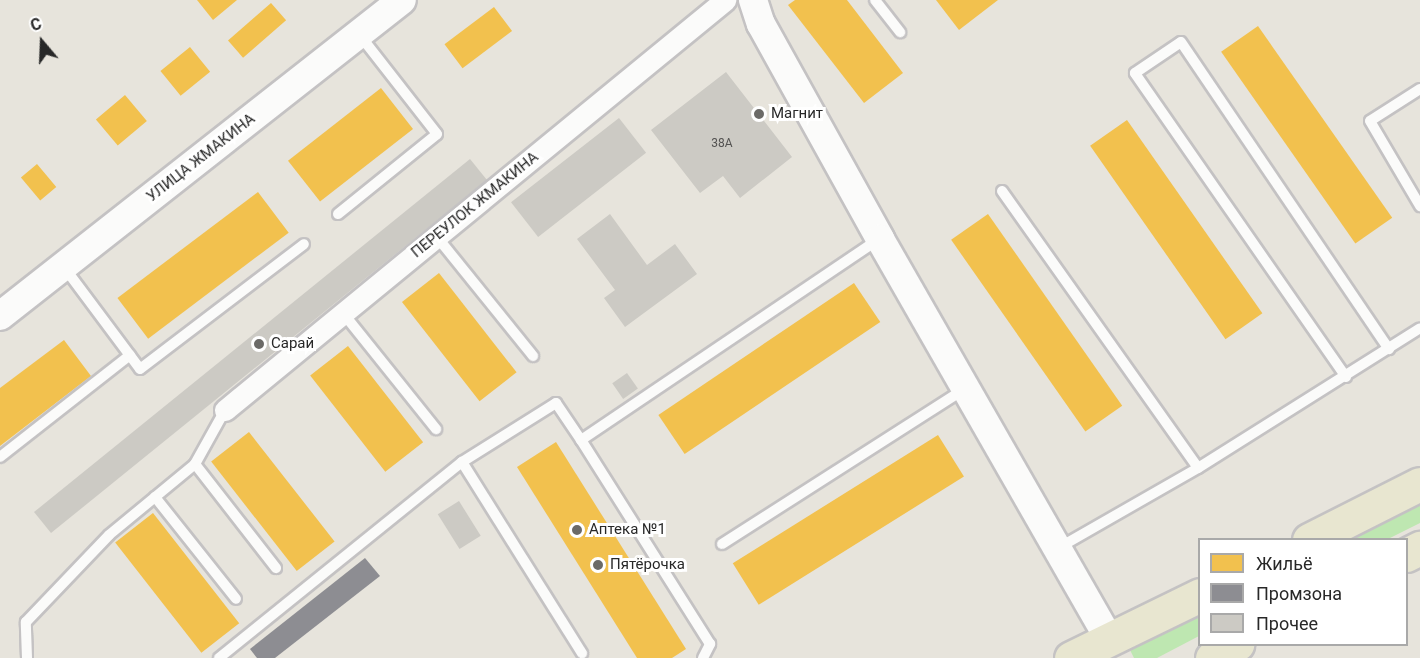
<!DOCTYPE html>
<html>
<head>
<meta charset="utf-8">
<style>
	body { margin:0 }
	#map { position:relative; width:1420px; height:658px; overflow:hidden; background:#e7e4dc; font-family:Roboto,sans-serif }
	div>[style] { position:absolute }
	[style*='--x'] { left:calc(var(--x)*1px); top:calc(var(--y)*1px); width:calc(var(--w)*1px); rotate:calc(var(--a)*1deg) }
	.green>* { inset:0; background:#bee7b1 }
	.homes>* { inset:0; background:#f2c14e; transform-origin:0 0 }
	.industry>* { inset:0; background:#8d8d92 }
	.building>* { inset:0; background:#cccac4; transform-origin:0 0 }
	.roads { filter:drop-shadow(2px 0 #c4c2c3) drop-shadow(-2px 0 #c4c2c3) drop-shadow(0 2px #c4c2c3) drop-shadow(0 -2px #c4c2c3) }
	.lane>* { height:10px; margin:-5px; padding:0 5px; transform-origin:5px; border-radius:5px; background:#fbfbfa }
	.street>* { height:21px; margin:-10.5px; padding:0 10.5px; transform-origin:10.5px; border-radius:10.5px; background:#fbfbfa }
	.secondary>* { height:28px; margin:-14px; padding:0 14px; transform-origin:14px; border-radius:14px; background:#fbfbfa }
	.primary>* { height:33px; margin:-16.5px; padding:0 16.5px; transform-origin:16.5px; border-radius:16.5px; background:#e8e6d0 }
	.dots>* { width:16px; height:16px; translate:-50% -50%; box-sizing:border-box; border:3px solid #fff; border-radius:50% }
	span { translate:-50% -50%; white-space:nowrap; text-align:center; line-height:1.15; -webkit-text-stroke:6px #fff; paint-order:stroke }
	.number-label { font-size:12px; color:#535251 }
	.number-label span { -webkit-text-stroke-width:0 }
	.poi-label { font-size:15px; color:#282828 }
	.left { translate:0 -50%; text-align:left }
	.street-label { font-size:15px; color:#282828 }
	.legend { position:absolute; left:1198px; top:538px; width:210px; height:108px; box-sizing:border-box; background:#fff; border:2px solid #a9a9a9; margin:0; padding:8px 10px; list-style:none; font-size:18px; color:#282828 }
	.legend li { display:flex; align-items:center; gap:12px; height:30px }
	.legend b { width:30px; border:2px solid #a9a9a9 }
	.north { position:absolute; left:12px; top:12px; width:60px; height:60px; -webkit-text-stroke:4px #fff; paint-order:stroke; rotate:341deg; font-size:16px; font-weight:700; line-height:24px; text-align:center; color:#282828 }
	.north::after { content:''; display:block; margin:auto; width:21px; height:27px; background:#282828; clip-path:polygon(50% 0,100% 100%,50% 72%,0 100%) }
</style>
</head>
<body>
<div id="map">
	<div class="green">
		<i style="clip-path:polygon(1420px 501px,1420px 523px,1388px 539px,1342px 540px)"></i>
		<i style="clip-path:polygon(1199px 610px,1199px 636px,1157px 658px,1134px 658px,1128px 646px)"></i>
	</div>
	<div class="homes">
		<i style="clip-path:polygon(197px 0,237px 0,213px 20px)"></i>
		<i style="clip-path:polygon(795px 0,847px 0,903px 73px,864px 103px,788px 5px)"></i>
		<i style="clip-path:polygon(936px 0,998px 0,959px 30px)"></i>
		<i style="left:271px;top:3px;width:23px;height:57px;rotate:49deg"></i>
		<i style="left:494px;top:7px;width:30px;height:62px;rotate:53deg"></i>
		<i style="left:1258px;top:26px;width:234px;height:45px;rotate:55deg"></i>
		<i style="left:190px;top:47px;width:32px;height:38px;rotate:51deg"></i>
		<i style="left:381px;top:88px;width:52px;height:118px;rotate:52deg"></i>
		<i style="left:125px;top:95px;width:34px;height:38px;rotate:50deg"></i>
		<i style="left:1127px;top:120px;width:236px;height:45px;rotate:55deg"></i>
		<i style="left:37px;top:164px;width:30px;height:21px;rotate:50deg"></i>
		<i style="left:258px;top:192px;width:51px;height:176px;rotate:53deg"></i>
		<i style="left:988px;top:214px;width:234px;height:45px;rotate:55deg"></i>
		<i style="left:439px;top:273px;width:126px;height:47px;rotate:52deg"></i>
		<i style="left:854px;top:283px;width:47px;height:236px;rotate:56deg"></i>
		<i style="clip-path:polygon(64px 340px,91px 376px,0 446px,0 388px)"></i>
		<i style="left:348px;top:346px;width:122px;height:48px;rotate:52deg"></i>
		<i style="left:249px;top:432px;width:139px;height:48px;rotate:52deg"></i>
		<i style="left:938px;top:435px;width:49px;height:242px;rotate:58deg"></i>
		<i style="clip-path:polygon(556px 442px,686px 649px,672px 658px,637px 658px,517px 467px)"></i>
		<i style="left:153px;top:513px;width:140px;height:48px;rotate:52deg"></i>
	</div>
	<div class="industry">
		<i style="clip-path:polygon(365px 558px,380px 576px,275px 658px,257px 658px,250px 649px)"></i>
	</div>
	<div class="building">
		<i style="clip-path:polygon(726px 72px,792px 157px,740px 198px,723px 176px,700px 193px,651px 130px)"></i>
		<i style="left:619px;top:118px;width:44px;height:137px;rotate:52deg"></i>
		<i style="left:470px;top:159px;width:27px;height:561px;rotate:51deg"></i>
		<i style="clip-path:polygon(610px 214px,647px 265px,675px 244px,697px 274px,625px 327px,604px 298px,615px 290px,577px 239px)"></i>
		<i style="left:627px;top:373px;width:19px;height:18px;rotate:55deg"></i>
		<i style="left:459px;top:501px;width:41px;height:25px;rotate:58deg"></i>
	</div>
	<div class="roads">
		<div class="lane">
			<i style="--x:875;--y:0;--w:41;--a:52"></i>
			<i style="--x:1420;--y:89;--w:59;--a:147.4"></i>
			<i style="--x:1370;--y:121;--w:99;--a:59.5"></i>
			<i style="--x:1002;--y:191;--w:339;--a:54.7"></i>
			<i style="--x:338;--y:214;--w:127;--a:-38.9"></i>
			<i style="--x:437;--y:134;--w:127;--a:-128"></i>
			<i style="--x:437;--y:237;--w:153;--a:51.1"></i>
			<i style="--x:64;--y:267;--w:127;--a:53.3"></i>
			<i style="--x:140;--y:369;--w:206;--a:-37.3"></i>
			<i style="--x:343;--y:313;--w:149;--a:51.3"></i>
			<i style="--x:1346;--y:377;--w:370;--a:-124.8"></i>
			<i style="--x:1135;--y:73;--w:55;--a:-34"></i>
			<i style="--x:1181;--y:42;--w:371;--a:55.9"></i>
			<i style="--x:0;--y:457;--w:165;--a:-38.1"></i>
			<i style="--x:462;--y:462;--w:226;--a:57.9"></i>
			<i style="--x:195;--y:464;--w:132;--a:52.1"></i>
			<i style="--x:155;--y:497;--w:130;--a:51.5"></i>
			<i style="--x:722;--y:544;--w:287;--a:-32.6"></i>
			<i style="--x:1060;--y:547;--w:159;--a:-29.8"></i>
			<i style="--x:1198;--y:468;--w:262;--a:-32.2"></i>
			<i style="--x:27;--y:658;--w:36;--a:-92"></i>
			<i style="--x:26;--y:622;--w:120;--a:-46.3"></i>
			<i style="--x:109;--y:535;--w:112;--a:-39.5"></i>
			<i style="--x:195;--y:464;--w:62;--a:-60.9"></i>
			<i style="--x:219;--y:658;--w:312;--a:-38.9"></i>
			<i style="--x:462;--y:462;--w:111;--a:-32.1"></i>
			<i style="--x:556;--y:403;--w:45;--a:56"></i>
			<i style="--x:703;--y:658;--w:16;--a:-63"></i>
			<i style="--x:710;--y:644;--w:241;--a:-122.3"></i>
			<i style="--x:581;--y:440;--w:358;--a:-34"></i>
		</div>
		<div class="street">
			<i style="--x:225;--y:410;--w:647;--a:-39.35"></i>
		</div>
		<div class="secondary">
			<i style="--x:753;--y:0;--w:25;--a:72"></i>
			<i style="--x:761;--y:24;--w:246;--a:61"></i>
			<i style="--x:880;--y:239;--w:462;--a:60.2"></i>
			<i style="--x:0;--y:316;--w:511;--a:-38.17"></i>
		</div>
		<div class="primary">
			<i style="--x:1309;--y:540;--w:124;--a:-26.8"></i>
			<i style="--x:1406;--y:555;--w:16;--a:-27"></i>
			<i style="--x:1071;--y:658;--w:144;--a:-26"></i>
			<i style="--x:1212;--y:658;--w:29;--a:-29"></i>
		</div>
	</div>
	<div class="dots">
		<i style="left:759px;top:114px;background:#6b6a67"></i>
		<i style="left:259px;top:344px;background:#6b6a67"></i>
		<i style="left:577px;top:530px;background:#6b6a67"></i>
		<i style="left:598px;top:565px;background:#6b6a67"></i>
	</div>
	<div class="number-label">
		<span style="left:722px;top:144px">38А</span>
	</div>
	<div class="poi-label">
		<span class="left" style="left:771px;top:114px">Магнит</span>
		<span class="left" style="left:271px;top:344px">Сарай</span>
		<span class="left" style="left:589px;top:530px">Аптека №1</span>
		<span class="left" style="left:610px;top:565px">Пятёрочка</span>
	</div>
	<div class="street-label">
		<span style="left:201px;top:158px;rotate:-38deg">УЛИЦА ЖМАКИНА</span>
		<span style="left:475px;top:205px;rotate:-39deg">ПЕРЕУЛОК ЖМАКИНА</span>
	</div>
	<ul class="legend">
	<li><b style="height:16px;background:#f2c14e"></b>Жильё</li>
	<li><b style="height:16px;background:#8d8d92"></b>Промзона</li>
	<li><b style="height:16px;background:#cccac4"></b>Прочее</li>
	</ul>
	<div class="north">С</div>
</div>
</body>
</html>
